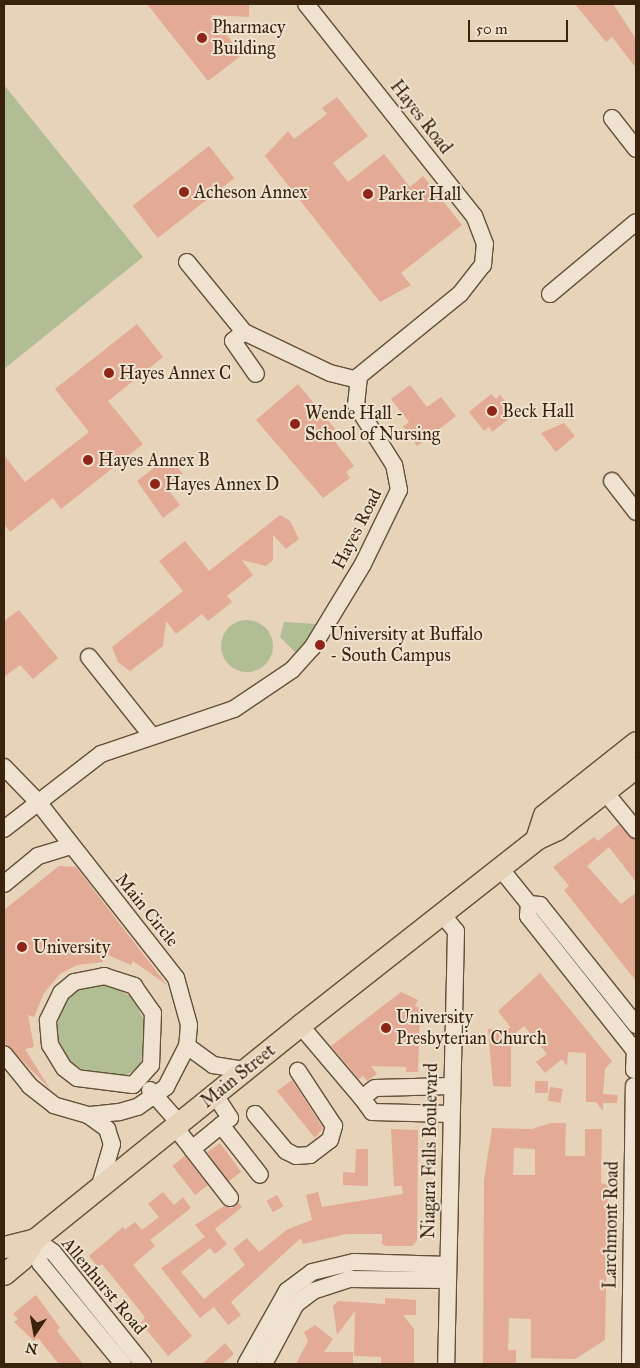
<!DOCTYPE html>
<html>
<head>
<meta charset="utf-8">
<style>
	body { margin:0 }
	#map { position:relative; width:640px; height:1368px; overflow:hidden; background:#e7d3b7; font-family:"IM FELL Great Primer",serif }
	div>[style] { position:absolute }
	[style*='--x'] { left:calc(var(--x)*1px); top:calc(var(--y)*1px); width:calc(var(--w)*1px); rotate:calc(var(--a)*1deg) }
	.green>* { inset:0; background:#b1bd92 }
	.round { border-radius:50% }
	.building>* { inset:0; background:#e3aa95; transform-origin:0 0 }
	.roads { filter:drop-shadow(1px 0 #644f38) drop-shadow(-1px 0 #644f38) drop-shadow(0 1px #644f38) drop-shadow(0 -1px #644f38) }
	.minor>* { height:16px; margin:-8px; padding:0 8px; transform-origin:8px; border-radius:8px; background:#efe2d0 }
	.major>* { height:21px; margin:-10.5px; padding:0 10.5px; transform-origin:10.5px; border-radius:10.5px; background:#e7d3b7 }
	.dots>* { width:14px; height:14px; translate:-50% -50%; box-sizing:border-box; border:2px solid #efe2d0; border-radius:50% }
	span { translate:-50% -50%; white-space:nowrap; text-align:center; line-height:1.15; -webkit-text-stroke:4px #efe2d0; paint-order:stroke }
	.poi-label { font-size:18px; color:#39230d }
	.left { translate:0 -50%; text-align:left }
	.street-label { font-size:18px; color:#39230d }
	.frame { position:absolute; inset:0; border:5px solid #39230d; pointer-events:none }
	.north { position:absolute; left:10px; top:1308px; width:50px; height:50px; -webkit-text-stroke:4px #efe2d0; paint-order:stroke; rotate:192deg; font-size:14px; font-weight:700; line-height:20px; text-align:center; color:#39230d }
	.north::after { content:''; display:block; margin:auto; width:18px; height:22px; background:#39230d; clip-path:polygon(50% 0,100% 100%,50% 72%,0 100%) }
	.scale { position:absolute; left:468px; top:20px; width:100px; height:22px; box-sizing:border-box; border:2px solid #39230d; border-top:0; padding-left:6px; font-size:15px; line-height:18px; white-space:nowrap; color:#39230d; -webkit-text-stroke:4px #efe2d0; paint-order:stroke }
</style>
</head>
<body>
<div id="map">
	<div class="green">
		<i style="clip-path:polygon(4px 85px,143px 257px,4px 369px)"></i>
		<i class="round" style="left:221px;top:620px;width:52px;height:52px"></i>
		<i style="clip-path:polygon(284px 622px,318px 624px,320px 627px,297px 654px,280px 637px)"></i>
		<i style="clip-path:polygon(107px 984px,132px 997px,144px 1020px,141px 1066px,125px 1076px,83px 1070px,70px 1061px,56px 1036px,60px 1007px,69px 996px,81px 988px)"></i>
	</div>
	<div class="building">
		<i style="clip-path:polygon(147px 4px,249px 4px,249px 17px,211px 15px,242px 55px,208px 81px)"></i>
		<i style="clip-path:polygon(575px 4px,613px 4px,636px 39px,636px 68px,612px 37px,606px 42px)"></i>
		<i style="clip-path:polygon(337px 97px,368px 136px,333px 163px,348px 182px,384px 154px,410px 187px,423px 176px,462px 225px,401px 273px,411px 285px,380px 302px,265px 156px,288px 131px,294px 139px,327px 114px,322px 108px)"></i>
		<i style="left:209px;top:146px;width:41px;height:97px;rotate:52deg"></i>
		<i style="clip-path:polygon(137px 324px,163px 357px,108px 401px,143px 444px,61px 509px,53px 498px,10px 532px,4px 524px,4px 455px,25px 482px,89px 432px,55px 389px)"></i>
		<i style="clip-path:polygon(298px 384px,335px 429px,329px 434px,354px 466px,346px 472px,350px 478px,323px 498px,256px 420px)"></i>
		<i style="clip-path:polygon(410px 385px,427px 407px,441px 397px,456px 416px,417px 446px,403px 427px,409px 422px,391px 399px)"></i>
		<i style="clip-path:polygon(491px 394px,496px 399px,500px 395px,511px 409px,506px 414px,510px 418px,492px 432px,489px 427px,484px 431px,469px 412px)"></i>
		<i style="clip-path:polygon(564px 423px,575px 436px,556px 452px,541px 433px)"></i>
		<i style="clip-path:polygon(169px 456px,183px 474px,166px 487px,180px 505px,163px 518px,137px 481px)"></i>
		<i style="clip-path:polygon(280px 515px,290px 521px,299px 539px,286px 549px,273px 535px,273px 560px,266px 566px,242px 560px,253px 575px,227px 596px,232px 602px,208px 621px,202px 614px,176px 634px,166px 621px,163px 646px,130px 671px,118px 662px,112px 647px,183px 591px,159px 561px,185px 541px,209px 571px)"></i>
		<i style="clip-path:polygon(19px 610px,58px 658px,33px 679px,20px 665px,4px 677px,4px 621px)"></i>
		<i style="clip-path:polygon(619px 824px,636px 840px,636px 882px,609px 847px,587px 866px,621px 904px,636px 893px,636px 981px,564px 890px,569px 886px,553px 867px,594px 837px,598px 841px)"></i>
		<i style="clip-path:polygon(59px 866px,76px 867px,167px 985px,133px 961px,131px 965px,103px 953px,103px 962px,77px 965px,60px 974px,44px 993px,34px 1017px,28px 1015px,34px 1047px,25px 1049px,50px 1089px,4px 1042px,4px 910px)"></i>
		<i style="clip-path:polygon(540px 973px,612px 1061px,605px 1069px,603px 1094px,618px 1095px,617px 1103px,603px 1103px,603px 1111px,596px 1102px,586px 1102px,586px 1053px,568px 1052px,567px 1066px,562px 1059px,545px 1073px,536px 1062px,547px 1054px,524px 1026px,511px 1037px,511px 1087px,493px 1086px,488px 1029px,511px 1028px,498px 1011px)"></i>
		<i style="clip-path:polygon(401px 992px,418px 1000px,415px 1006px,420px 1008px,418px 1072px,406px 1072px,406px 1067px,371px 1066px,377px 1074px,367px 1081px,363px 1076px,359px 1079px,331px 1046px)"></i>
		<i style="clip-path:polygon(292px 1080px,323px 1128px,315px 1138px,277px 1091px)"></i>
		<i style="left:535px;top:1081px;width:13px;height:12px"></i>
		<i style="left:550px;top:1087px;width:13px;height:14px;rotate:9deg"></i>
		<i style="clip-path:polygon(evenodd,551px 1123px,566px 1123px,565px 1156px,585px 1156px,585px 1129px,602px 1129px,601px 1183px,608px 1185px,605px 1340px,575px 1359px,531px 1358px,531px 1319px,509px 1318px,508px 1350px,516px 1350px,516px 1364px,483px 1364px,484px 1180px,492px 1128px,532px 1129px,551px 1123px,514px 1148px,535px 1149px,535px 1175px,513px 1175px,514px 1148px)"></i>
		<i style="clip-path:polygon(391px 1129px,418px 1130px,417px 1241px,412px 1246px,386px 1246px,382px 1244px,382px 1234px,346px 1234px,303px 1244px,301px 1238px,231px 1302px,241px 1315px,228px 1325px,214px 1307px,200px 1318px,161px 1268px,205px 1237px,195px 1225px,224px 1206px,232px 1208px,239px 1203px,242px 1207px,215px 1229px,227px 1244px,215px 1254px,210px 1248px,181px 1272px,204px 1299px,245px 1265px,233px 1249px,247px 1238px,259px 1252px,288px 1229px,312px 1220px,306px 1195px,318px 1192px,322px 1207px,403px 1194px,402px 1186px,394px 1186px)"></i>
		<i style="left:220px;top:1143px;width:36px;height:16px;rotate:54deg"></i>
		<i style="clip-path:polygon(356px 1149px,368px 1149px,368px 1186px,343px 1185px,343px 1172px,355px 1173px)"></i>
		<i style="left:185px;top:1156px;width:37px;height:16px;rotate:52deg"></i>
		<i style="clip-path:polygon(163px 1192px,174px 1205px,183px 1197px,191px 1208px,150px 1240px,155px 1246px,133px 1265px,192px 1336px,168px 1356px,141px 1323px,145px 1317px,102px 1264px,98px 1267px,89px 1256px,123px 1227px,125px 1230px,135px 1222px,142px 1230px,159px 1217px,148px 1204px)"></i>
		<i style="left:277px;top:1195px;width:13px;height:12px;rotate:61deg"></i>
		<i style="clip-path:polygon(36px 1295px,60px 1328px,57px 1331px,83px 1364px,59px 1364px,38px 1338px,34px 1341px,14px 1322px,18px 1319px,13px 1314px)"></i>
		<i style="clip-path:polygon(385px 1298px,416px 1300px,416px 1315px,403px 1315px,414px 1329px,414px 1364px,381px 1364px,381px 1357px,354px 1356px,355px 1311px,337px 1335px,333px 1306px,338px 1301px,385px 1304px)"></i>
		<i style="clip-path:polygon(315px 1325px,333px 1339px,324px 1352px,353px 1352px,353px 1364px,296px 1364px,308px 1341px,304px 1332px)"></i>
		<i style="clip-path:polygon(225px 1343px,234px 1354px,222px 1364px,202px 1364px)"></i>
	</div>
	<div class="roads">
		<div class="minor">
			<i style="--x:612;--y:118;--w:39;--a:52"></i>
			<i style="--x:187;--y:262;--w:90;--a:50.8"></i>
			<i style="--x:244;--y:332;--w:95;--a:25.5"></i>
			<i style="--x:330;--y:373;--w:29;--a:14"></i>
			<i style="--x:550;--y:294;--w:112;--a:-39.9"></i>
			<i style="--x:244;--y:332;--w:14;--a:141"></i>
			<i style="--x:233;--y:341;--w:40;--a:55.1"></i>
			<i style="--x:612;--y:481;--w:39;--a:52"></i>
			<i style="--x:89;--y:657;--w:100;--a:51.5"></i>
			<i style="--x:4;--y:767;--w:49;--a:45.8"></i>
			<i style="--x:38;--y:802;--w:224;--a:51.9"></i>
			<i style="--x:176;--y:978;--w:49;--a:74.5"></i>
			<i style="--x:189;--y:1025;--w:21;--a:95"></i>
			<i style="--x:187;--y:1046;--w:46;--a:117.1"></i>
			<i style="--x:166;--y:1087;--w:35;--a:145"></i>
			<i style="--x:137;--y:1107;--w:19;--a:164"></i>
			<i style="--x:119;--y:1112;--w:31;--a:174"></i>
			<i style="--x:88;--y:1115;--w:35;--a:-164"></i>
			<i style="--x:54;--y:1105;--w:31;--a:-142"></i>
			<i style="--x:30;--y:1086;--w:41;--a:-129.1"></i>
			<i style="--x:605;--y:792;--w:49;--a:50.8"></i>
			<i style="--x:4;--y:829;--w:123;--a:-37.7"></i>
			<i style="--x:101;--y:754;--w:140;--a:-18.7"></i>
			<i style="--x:234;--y:709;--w:70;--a:-33.9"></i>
			<i style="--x:292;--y:670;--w:30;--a:-48"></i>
			<i style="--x:312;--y:648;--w:98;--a:-58.7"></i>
			<i style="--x:363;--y:564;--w:82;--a:-64.1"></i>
			<i style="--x:399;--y:490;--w:25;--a:-101"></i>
			<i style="--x:394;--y:465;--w:71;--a:-122.3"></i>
			<i style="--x:356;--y:405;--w:29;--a:-84"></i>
			<i style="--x:359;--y:376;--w:130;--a:-39.1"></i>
			<i style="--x:460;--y:294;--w:37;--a:-52"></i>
			<i style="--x:483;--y:265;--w:21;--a:-85"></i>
			<i style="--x:485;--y:244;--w:30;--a:-111"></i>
			<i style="--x:474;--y:216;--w:270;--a:-128.4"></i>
			<i style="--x:500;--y:868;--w:46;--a:51.1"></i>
			<i style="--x:529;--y:904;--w:12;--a:95"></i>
			<i style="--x:528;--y:916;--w:172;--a:51.6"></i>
			<i style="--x:635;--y:1051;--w:19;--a:93"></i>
			<i style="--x:4;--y:884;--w:44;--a:-39.5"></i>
			<i style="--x:38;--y:856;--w:34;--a:-17"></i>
			<i style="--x:529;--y:904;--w:11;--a:5"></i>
			<i style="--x:540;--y:905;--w:154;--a:51.3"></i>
			<i style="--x:442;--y:914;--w:22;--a:51"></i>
			<i style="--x:456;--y:931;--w:433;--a:91.3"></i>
			<i style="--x:104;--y:976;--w:32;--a:18"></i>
			<i style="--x:134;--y:986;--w:33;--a:55"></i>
			<i style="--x:153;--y:1013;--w:52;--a:92.2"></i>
			<i style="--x:151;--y:1065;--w:27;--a:132"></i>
			<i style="--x:133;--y:1085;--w:56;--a:-172.9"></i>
			<i style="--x:77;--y:1078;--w:16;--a:-142"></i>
			<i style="--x:64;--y:1068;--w:27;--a:-121"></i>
			<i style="--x:50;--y:1045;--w:25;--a:-95"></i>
			<i style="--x:48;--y:1020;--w:30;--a:-64"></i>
			<i style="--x:61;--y:993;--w:17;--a:-40"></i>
			<i style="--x:74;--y:982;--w:31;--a:-11"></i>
			<i style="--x:300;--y:1025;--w:96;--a:49.7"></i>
			<i style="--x:362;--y:1098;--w:16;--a:-38"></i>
			<i style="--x:375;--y:1088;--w:76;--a:-1.5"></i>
			<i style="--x:187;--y:1046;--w:32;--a:36"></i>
			<i style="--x:213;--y:1065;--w:33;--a:9"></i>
			<i style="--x:150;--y:1090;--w:45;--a:48.6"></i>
			<i style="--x:362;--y:1098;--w:17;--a:54"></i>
			<i style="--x:372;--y:1112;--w:79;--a:1.5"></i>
			<i style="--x:255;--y:1114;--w:48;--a:50"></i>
			<i style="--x:286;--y:1151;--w:11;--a:27"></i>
			<i style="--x:296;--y:1156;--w:14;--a:-4"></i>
			<i style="--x:310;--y:1155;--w:25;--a:-37"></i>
			<i style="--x:330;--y:1140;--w:15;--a:-74"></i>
			<i style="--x:334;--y:1126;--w:66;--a:-123.2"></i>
			<i style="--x:88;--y:1115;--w:24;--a:36"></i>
			<i style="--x:107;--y:1129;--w:16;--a:72"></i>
			<i style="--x:112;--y:1144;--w:43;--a:106.3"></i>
			<i style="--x:221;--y:1125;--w:63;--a:52"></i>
			<i style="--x:175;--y:1127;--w:28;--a:52"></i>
			<i style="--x:192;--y:1149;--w:49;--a:-39.2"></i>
			<i style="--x:230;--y:1118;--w:27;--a:-123"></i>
			<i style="--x:192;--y:1149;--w:62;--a:52.2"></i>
			<i style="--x:35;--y:1239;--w:22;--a:36"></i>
			<i style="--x:53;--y:1252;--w:144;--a:51.2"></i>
			<i style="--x:35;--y:1239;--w:25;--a:78"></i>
			<i style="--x:40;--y:1263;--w:131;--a:50.6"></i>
			<i style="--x:246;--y:1364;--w:84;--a:-60.7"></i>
			<i style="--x:287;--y:1291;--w:31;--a:-37"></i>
			<i style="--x:312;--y:1272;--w:43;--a:-13.4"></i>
			<i style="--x:354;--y:1262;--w:94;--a:1.8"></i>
			<i style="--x:264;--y:1364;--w:68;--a:-61.9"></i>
			<i style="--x:296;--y:1304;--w:21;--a:-37"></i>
			<i style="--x:313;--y:1291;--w:38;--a:-18"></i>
			<i style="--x:349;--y:1279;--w:99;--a:0.6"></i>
			<i style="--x:630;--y:1364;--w:278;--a:-89.2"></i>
		</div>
		<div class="major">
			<i style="--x:536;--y:839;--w:25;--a:-72"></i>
			<i style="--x:544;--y:815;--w:117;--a:-38.4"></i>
			<i style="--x:4;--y:1247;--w:32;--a:-14"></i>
			<i style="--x:4;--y:1274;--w:23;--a:-40"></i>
			<i style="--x:22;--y:1259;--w:24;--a:-57"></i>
			<i style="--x:35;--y:1239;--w:341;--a:-38.9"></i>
			<i style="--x:300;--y:1025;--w:300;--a:-38.2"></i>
			<i style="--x:536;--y:839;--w:23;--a:-25"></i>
			<i style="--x:557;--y:829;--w:100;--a:-38.1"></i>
		</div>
	</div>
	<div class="dots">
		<i style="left:202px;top:38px;background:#8f2418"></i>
		<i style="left:184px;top:192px;background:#8f2418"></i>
		<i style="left:368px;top:194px;background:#8f2418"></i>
		<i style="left:109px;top:373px;background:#8f2418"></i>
		<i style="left:492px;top:411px;background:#8f2418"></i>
		<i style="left:295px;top:424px;background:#8f2418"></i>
		<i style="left:88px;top:460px;background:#8f2418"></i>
		<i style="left:155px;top:484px;background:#8f2418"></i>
		<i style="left:320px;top:645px;background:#8f2418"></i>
		<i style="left:22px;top:947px;background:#8f2418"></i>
		<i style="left:386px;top:1028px;background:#8f2418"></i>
	</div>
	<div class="poi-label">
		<span class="left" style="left:212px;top:38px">Pharmacy<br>Building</span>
		<span class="left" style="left:194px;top:192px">Acheson Annex</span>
		<span class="left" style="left:378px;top:194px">Parker Hall</span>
		<span class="left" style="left:119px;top:373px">Hayes Annex C</span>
		<span class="left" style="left:502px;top:411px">Beck Hall</span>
		<span class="left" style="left:305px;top:424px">Wende Hall -<br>School of Nursing</span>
		<span class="left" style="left:98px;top:460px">Hayes Annex B</span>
		<span class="left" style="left:165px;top:484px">Hayes Annex D</span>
		<span class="left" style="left:330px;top:645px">University at Buffalo<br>- South Campus</span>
		<span class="left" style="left:33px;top:947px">University</span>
		<span class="left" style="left:396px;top:1028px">University<br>Presbyterian Church</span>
	</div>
	<div class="street-label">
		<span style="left:421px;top:117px;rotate:52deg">Hayes Road</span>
		<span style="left:357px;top:529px;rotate:-63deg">Hayes Road</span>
		<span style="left:147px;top:910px;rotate:51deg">Main Circle</span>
		<span style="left:238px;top:1076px;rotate:-39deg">Main Street</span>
		<span style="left:430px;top:1151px;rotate:-89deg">Niagara Falls Boulevard</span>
		<span style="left:611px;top:1225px;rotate:-89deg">Larchmont Road</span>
		<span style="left:104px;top:1286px;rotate:50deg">Allenhurst Road</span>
	</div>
	<div class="frame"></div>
	<div class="north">N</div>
	<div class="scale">50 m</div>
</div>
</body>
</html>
